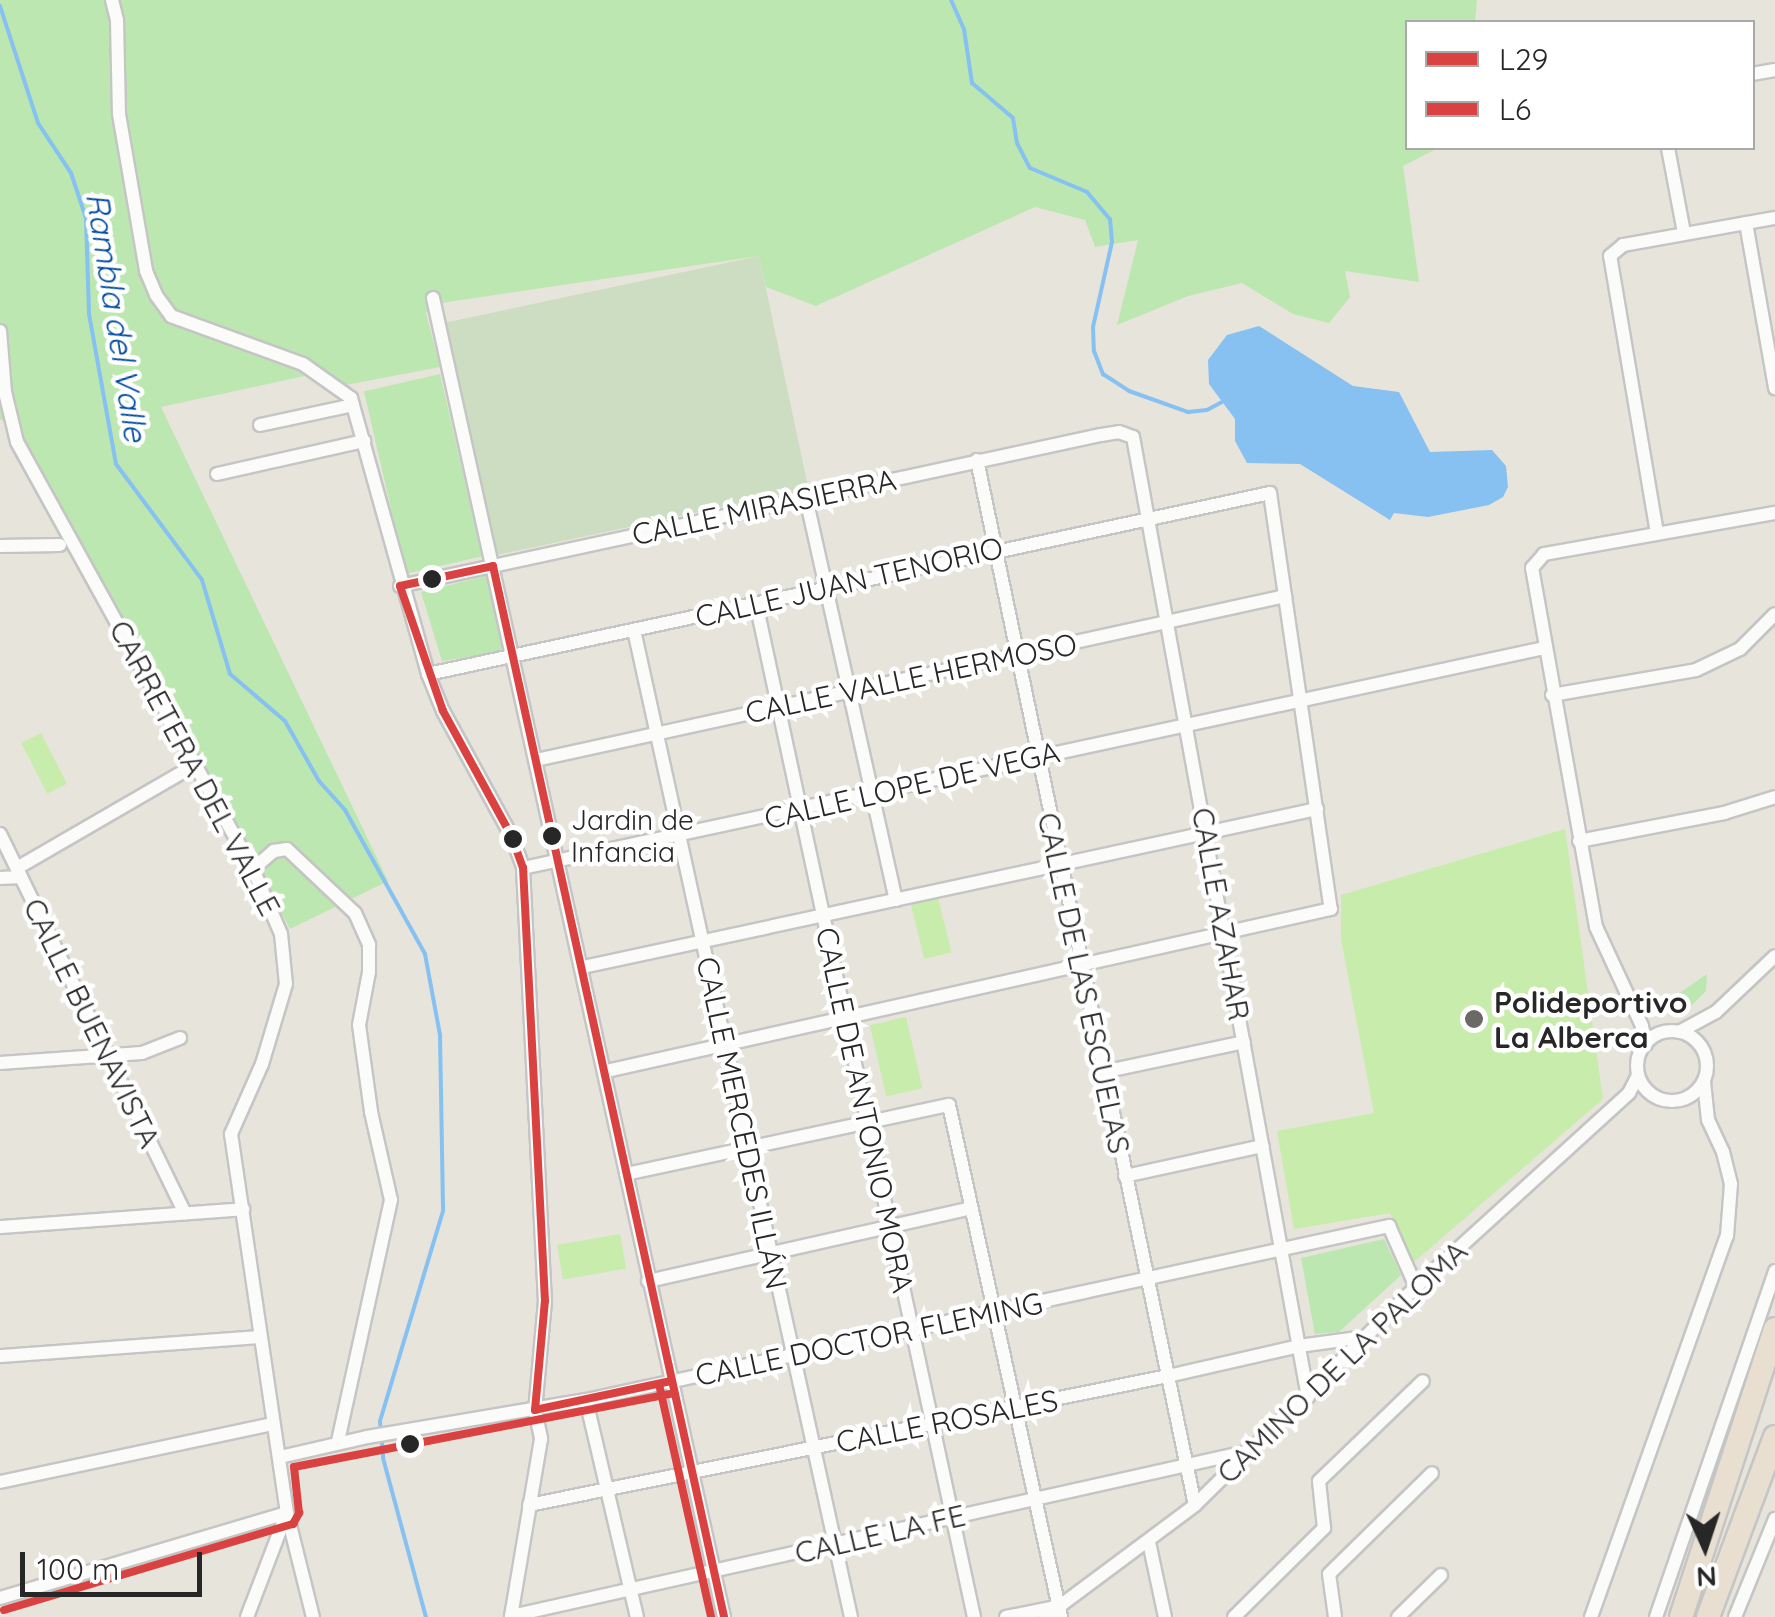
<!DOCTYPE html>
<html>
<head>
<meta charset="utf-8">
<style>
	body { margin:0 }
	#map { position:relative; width:1775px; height:1617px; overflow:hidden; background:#e7e4db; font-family:Quicksand,sans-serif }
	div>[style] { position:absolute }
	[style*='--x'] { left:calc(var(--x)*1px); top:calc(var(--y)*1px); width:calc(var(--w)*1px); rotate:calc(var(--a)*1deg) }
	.green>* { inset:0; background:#bce7b0; transform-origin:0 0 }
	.cemetery>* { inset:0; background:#cdddc1; transform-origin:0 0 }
	.pitch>* { inset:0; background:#c8ecac; transform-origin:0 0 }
	.water>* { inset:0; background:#86c1f1 }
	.stream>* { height:4px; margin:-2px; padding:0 2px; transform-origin:2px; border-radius:2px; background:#86c1f1 }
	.roads { filter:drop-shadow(2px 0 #c5c5c5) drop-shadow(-2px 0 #c5c5c5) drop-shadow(0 2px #c5c5c5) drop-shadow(0 -2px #c5c5c5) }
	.street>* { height:12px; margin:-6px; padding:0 6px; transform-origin:6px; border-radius:6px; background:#fbfbfa }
	.street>.ring { margin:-6px; padding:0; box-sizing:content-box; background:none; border:12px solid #fbfbfa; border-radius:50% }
	.highway>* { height:22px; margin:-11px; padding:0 11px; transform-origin:11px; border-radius:11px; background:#e8dfd1 }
	.bus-1>* { height:8px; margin:-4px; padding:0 4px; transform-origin:4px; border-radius:4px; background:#da4241 }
	.bus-2>* { height:8px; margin:-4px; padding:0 4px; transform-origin:4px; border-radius:4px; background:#da4241 }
	.dots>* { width:28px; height:28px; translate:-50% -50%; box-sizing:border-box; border:5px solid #fff; border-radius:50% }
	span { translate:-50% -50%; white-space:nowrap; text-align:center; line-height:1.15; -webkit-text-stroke:9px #fff; paint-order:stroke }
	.bus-label { font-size:28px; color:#272727 }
	.left { translate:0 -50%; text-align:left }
	.street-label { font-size:30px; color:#272727 }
	.poi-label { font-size:30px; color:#272727; font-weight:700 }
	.water-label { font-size:32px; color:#004ba2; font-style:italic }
	.legend { position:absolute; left:1405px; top:20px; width:350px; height:130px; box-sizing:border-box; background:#fff; border:2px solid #a9a9a9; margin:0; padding:12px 18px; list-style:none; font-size:30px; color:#272727 }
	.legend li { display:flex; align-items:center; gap:20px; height:50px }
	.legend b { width:50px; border:2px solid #a9a9a9 }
	.north { position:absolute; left:1655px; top:1497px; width:100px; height:100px; -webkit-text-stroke:8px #fff; paint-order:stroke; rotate:177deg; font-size:28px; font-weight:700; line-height:40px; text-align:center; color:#272727 }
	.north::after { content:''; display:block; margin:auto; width:35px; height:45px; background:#272727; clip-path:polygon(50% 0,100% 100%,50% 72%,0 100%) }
	.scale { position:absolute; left:20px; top:1552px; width:182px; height:45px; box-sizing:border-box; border:5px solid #272727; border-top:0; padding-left:12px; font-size:30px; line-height:35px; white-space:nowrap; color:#272727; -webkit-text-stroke:8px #fff; paint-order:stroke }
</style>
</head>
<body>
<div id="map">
	<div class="green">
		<i style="clip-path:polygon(0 0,1477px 0,1475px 22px,1408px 22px,1408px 148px,1438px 148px,1403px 166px,1419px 282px,1345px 271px,1350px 297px,1329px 323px,1293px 314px,1242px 283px,1188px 296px,1117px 325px,1138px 240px,1095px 247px,1085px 220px,1035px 207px,816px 306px,766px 287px,759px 256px,441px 303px,426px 313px,440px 367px,330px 388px,309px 375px,161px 407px,388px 881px,290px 929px,159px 680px,9px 419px,0 420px)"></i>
		<i style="left:440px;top:374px;width:187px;height:78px;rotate:77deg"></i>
		<i style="clip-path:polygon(490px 575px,506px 651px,442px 661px,421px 592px)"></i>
		<i style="clip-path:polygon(1707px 974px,1706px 991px,1688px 1009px,1677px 1014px,1653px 1009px,1647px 996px,1655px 1002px,1668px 1001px)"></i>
		<i style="clip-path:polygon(1384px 1239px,1401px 1275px,1339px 1332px,1315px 1334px,1301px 1258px)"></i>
	</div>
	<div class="cemetery">
		<i style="left:759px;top:256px;width:238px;height:321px;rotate:78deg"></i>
	</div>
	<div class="pitch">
		<i style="left:41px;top:733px;width:57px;height:22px;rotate:63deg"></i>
		<i style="clip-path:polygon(1565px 829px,1603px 1099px,1414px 1262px,1390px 1213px,1294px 1229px,1277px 1131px,1374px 1113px,1341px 939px,1341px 895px)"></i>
		<i style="left:938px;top:898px;width:56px;height:28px;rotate:76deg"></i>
		<i style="left:906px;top:1017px;width:73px;height:37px;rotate:77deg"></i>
		<i style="left:620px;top:1234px;width:35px;height:64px;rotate:80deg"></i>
	</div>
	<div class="water">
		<i style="clip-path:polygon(1259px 326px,1353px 386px,1399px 392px,1430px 452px,1492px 450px,1506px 466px,1508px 487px,1503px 497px,1489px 505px,1428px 517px,1394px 513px,1390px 520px,1300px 464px,1247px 463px,1235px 441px,1235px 419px,1209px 384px,1208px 360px,1227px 335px)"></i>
	</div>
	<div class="stream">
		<i style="--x:951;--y:0;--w:32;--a:66"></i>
		<i style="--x:964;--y:29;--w:55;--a:81.6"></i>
		<i style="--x:972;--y:83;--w:54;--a:40.5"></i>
		<i style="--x:1013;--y:118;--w:25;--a:81"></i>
		<i style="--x:1017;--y:143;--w:28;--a:63"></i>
		<i style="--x:1030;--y:168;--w:62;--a:22.8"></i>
		<i style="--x:1087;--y:192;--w:35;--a:50"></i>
		<i style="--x:1110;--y:219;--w:23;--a:85"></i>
		<i style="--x:1112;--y:242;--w:87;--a:102.6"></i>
		<i style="--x:1093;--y:327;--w:24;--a:88"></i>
		<i style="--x:1094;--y:351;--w:25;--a:69"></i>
		<i style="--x:1103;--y:374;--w:31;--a:33"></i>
		<i style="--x:1129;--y:391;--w:63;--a:19.6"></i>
		<i style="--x:1188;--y:412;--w:19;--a:-6"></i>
		<i style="--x:1207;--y:410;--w:17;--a:-28"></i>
		<i style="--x:0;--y:6;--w:123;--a:72"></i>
		<i style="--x:38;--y:123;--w:60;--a:56.6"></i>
		<i style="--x:71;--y:173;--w:47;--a:71.6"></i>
		<i style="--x:86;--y:218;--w:96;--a:88.2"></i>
		<i style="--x:89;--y:314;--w:152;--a:79.8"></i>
		<i style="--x:116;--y:464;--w:144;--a:53.4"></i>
		<i style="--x:202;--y:580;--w:98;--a:73.4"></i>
		<i style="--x:230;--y:674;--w:72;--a:40.5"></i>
		<i style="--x:285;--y:721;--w:69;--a:60.5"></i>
		<i style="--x:319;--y:781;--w:39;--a:48"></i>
		<i style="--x:345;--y:810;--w:165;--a:60.9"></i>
		<i style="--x:425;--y:954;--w:82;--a:79.5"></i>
		<i style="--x:440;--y:1035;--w:176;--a:89"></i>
		<i style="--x:443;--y:1211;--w:219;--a:106.7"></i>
		<i style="--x:380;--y:1421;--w:37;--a:85"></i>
		<i style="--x:383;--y:1458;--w:165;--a:74.9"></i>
	</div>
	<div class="roads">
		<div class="street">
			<i style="--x:112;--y:0;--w:21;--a:76"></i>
			<i style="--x:117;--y:20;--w:94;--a:88.8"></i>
			<i style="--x:119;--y:114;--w:159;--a:80.2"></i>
			<i style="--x:146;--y:271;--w:26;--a:67"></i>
			<i style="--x:156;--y:295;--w:26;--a:54"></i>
			<i style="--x:171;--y:316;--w:140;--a:20"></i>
			<i style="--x:303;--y:364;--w:59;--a:35.3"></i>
			<i style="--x:351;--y:398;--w:287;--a:74.4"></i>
			<i style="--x:428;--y:674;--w:40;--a:68"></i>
			<i style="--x:443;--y:711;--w:144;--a:61.3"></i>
			<i style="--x:512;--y:837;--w:33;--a:70"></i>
			<i style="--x:523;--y:868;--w:434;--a:87.1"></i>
			<i style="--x:545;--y:1301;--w:109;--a:95.2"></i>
			<i style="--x:535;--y:1410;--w:30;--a:78"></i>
			<i style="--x:541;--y:1439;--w:181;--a:99.6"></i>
			<i style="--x:1752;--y:74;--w:23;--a:-10"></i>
			<i style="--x:1668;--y:148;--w:86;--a:79.3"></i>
			<i style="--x:1746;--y:223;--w:168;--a:80"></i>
			<i style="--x:433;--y:298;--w:1351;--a:77.56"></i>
			<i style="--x:0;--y:331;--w:61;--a:85.3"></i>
			<i style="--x:5;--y:392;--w:51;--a:76.5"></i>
			<i style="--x:17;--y:442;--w:488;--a:61.1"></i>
			<i style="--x:253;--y:869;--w:71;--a:66.7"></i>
			<i style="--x:281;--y:934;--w:50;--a:84.3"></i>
			<i style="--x:286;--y:984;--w:84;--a:106.7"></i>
			<i style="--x:262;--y:1064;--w:77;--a:113.9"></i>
			<i style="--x:231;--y:1134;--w:383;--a:81.6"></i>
			<i style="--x:287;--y:1513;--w:107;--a:76"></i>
			<i style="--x:260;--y:425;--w:95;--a:-12.1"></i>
			<i style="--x:977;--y:460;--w:1067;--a:78.22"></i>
			<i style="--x:217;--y:474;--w:151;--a:-12.7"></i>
			<i style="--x:806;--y:498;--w:412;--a:77.4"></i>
			<i style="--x:1657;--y:533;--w:281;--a:-99.6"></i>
			<i style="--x:1610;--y:256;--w:17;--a:-40"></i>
			<i style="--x:1623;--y:245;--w:154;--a:-10.1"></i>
			<i style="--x:0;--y:546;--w:60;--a:-1"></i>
			<i style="--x:400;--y:586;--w:717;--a:-12.16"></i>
			<i style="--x:1101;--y:435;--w:18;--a:-9"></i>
			<i style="--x:1119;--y:432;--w:15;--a:20"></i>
			<i style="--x:1133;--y:437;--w:976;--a:79.67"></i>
			<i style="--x:756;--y:603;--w:1037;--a:77.87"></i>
			<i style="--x:634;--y:630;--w:1011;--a:77.6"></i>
			<i style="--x:428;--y:674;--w:861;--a:-12.13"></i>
			<i style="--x:1270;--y:493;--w:420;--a:81.7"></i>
			<i style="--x:1331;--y:909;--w:743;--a:167.4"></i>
			<i style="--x:1552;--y:695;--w:146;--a:-9.8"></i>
			<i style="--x:1696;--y:670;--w:49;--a:-25.5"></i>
			<i style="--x:1740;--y:649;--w:49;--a:-45"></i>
			<i style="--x:536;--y:760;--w:767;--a:-12.35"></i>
			<i style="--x:0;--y:834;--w:422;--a:64"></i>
			<i style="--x:1579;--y:841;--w:148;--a:-10.9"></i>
			<i style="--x:1724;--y:813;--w:53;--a:-17.4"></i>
			<i style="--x:17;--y:868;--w:203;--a:-30.1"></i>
			<i style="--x:523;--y:868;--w:1044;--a:-12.16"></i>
			<i style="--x:253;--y:869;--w:28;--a:-41"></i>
			<i style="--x:274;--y:851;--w:13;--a:-9"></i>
			<i style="--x:287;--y:849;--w:93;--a:43.3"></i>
			<i style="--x:355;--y:913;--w:35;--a:66"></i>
			<i style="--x:369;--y:945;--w:27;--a:90"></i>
			<i style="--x:369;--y:972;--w:54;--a:100.7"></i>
			<i style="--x:359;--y:1025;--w:88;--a:82.1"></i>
			<i style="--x:371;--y:1112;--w:90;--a:77.2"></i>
			<i style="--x:391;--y:1200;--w:248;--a:102.4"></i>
			<i style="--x:0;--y:878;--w:21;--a:-3"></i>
			<i style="--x:583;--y:967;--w:751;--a:-12.15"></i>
			<i class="ring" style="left:1637px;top:1031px;width:58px;height:58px"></i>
			<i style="--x:1679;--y:1032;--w:42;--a:-28.4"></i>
			<i style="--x:1716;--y:1012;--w:81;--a:-43.5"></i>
			<i style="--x:1646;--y:1044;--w:18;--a:-103"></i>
			<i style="--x:1642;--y:1026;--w:109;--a:-114.9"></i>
			<i style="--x:1596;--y:927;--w:365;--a:-100.1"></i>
			<i style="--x:1532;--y:568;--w:18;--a:-49"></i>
			<i style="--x:1544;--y:554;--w:235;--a:-10.1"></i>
			<i style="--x:0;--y:1063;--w:142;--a:-4"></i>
			<i style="--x:142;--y:1053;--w:41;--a:-21.5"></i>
			<i style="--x:1103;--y:1072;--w:144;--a:-12"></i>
			<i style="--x:626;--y:1174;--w:330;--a:-12.1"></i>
			<i style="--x:949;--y:1105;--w:524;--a:77.66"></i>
			<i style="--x:1125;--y:1176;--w:141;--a:-12.3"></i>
			<i style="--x:0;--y:1227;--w:244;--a:-4.2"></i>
			<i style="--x:648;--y:1281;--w:331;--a:-12.7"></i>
			<i style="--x:0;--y:1356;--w:261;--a:-4.2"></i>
			<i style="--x:586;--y:1400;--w:223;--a:76.8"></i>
			<i style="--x:280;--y:1457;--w:89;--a:-12.9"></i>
			<i style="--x:367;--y:1437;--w:222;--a:-9.6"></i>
			<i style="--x:586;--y:1400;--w:822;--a:-12.23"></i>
			<i style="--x:1389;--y:1226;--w:67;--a:66.1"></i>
			<i style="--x:0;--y:1482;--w:278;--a:-12"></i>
			<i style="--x:529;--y:1505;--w:652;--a:-11.41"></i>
			<i style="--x:1168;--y:1376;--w:134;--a:-12.9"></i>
			<i style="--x:1299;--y:1346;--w:67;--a:-7.8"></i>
			<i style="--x:1149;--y:1542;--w:77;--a:78"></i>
			<i style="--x:0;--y:1598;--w:299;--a:-16.5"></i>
			<i style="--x:511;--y:1616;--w:757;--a:-12.59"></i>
			<i style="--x:247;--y:1617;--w:109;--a:-69.1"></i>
			<i style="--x:1006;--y:1617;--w:51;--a:-11.3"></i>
			<i style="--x:1045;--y:1617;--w:187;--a:-36.7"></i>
			<i style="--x:1195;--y:1505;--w:310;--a:-44.6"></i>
			<i style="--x:1416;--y:1287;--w:288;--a:-42.3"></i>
			<i style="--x:1629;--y:1093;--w:20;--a:-63"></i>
			<i style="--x:1234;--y:1617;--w:127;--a:-44.7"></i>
			<i style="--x:1324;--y:1528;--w:47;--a:-96.1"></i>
			<i style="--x:1319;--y:1481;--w:144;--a:-43.9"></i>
			<i style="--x:1335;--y:1617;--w:43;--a:-97.9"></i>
			<i style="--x:1329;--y:1574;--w:144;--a:-44.4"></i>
			<i style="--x:1398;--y:1617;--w:60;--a:-44.3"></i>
			<i style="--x:1591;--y:1617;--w:405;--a:-70.4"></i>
			<i style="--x:1727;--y:1236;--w:52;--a:-85.6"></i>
			<i style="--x:1731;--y:1184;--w:33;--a:-104"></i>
			<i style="--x:1723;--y:1152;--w:35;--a:-115"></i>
			<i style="--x:1708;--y:1120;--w:38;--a:-96"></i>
			<i style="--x:1656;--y:1617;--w:366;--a:-71"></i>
			<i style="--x:1735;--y:1617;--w:106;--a:-67.8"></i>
		</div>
		<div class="highway">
			<i style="--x:1681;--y:1617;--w:303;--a:-71.9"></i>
			<i style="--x:1708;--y:1617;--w:192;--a:-69.6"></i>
		</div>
	</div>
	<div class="bus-1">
		<i style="--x:671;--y:1381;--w:139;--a:168"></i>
		<i style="--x:535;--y:1410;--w:109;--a:-84.8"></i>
		<i style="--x:545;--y:1301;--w:434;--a:-92.9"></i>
		<i style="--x:523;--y:868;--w:33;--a:-110"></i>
		<i style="--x:512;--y:837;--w:144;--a:-118.7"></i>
		<i style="--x:443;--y:711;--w:132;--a:-109"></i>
		<i style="--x:400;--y:586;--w:95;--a:-12.1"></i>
		<i style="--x:493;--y:566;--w:1076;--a:77.6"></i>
	</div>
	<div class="bus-2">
		<i style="--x:659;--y:1384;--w:239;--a:77.4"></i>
		<i style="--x:4;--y:1610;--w:302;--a:-16.6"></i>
		<i style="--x:293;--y:1524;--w:13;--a:-61"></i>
		<i style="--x:299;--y:1513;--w:46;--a:-96.2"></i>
		<i style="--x:294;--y:1467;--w:386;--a:-11"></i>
	</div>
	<div class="dots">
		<i style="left:432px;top:579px;background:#272727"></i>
		<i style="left:552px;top:836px;background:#272727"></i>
		<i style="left:513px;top:839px;background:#272727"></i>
		<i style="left:1474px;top:1019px;background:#6a6966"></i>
		<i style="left:410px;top:1444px;background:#272727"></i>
	</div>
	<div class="bus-label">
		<span class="left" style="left:571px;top:836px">Jardin de<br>Infancia</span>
	</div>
	<div class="street-label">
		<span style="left:764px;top:507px;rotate:-12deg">CALLE MIRASIERRA</span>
		<span style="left:849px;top:582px;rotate:-13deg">CALLE JUAN TENORIO</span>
		<span style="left:911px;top:678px;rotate:-12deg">CALLE VALLE HERMOSO</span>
		<span style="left:195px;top:768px;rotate:62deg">CARRETERA DEL VALLE</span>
		<span style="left:912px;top:785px;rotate:-13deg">CALLE LOPE DE VEGA</span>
		<span style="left:1221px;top:914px;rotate:80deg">CALLE AZAHAR</span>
		<span style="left:1084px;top:983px;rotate:78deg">CALLE DE LAS ESCUELAS</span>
		<span style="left:92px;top:1023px;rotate:64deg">CALLE BUENAVISTA</span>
		<span style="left:865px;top:1110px;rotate:78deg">CALLE DE ANTONIO MORA</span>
		<span style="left:742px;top:1123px;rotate:78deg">CALLE MERCEDES ILLÁN</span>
		<span style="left:869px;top:1339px;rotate:-12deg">CALLE DOCTOR FLEMING</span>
		<span style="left:1342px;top:1362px;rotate:-44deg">CAMINO DE LA PALOMA</span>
		<span style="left:947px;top:1421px;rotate:-11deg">CALLE ROSALES</span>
		<span style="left:880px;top:1534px;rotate:-13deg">CALLE LA FE</span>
	</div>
	<div class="poi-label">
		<span class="left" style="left:1494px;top:1019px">Polideportivo<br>La Alberca</span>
	</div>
	<div class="water-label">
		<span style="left:117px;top:317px;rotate:81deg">Rambla del Valle</span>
	</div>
	<ul class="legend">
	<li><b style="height:12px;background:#da4241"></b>L29</li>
	<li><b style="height:12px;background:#da4241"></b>L6</li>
	</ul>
	<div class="north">N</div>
	<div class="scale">100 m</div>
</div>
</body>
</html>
